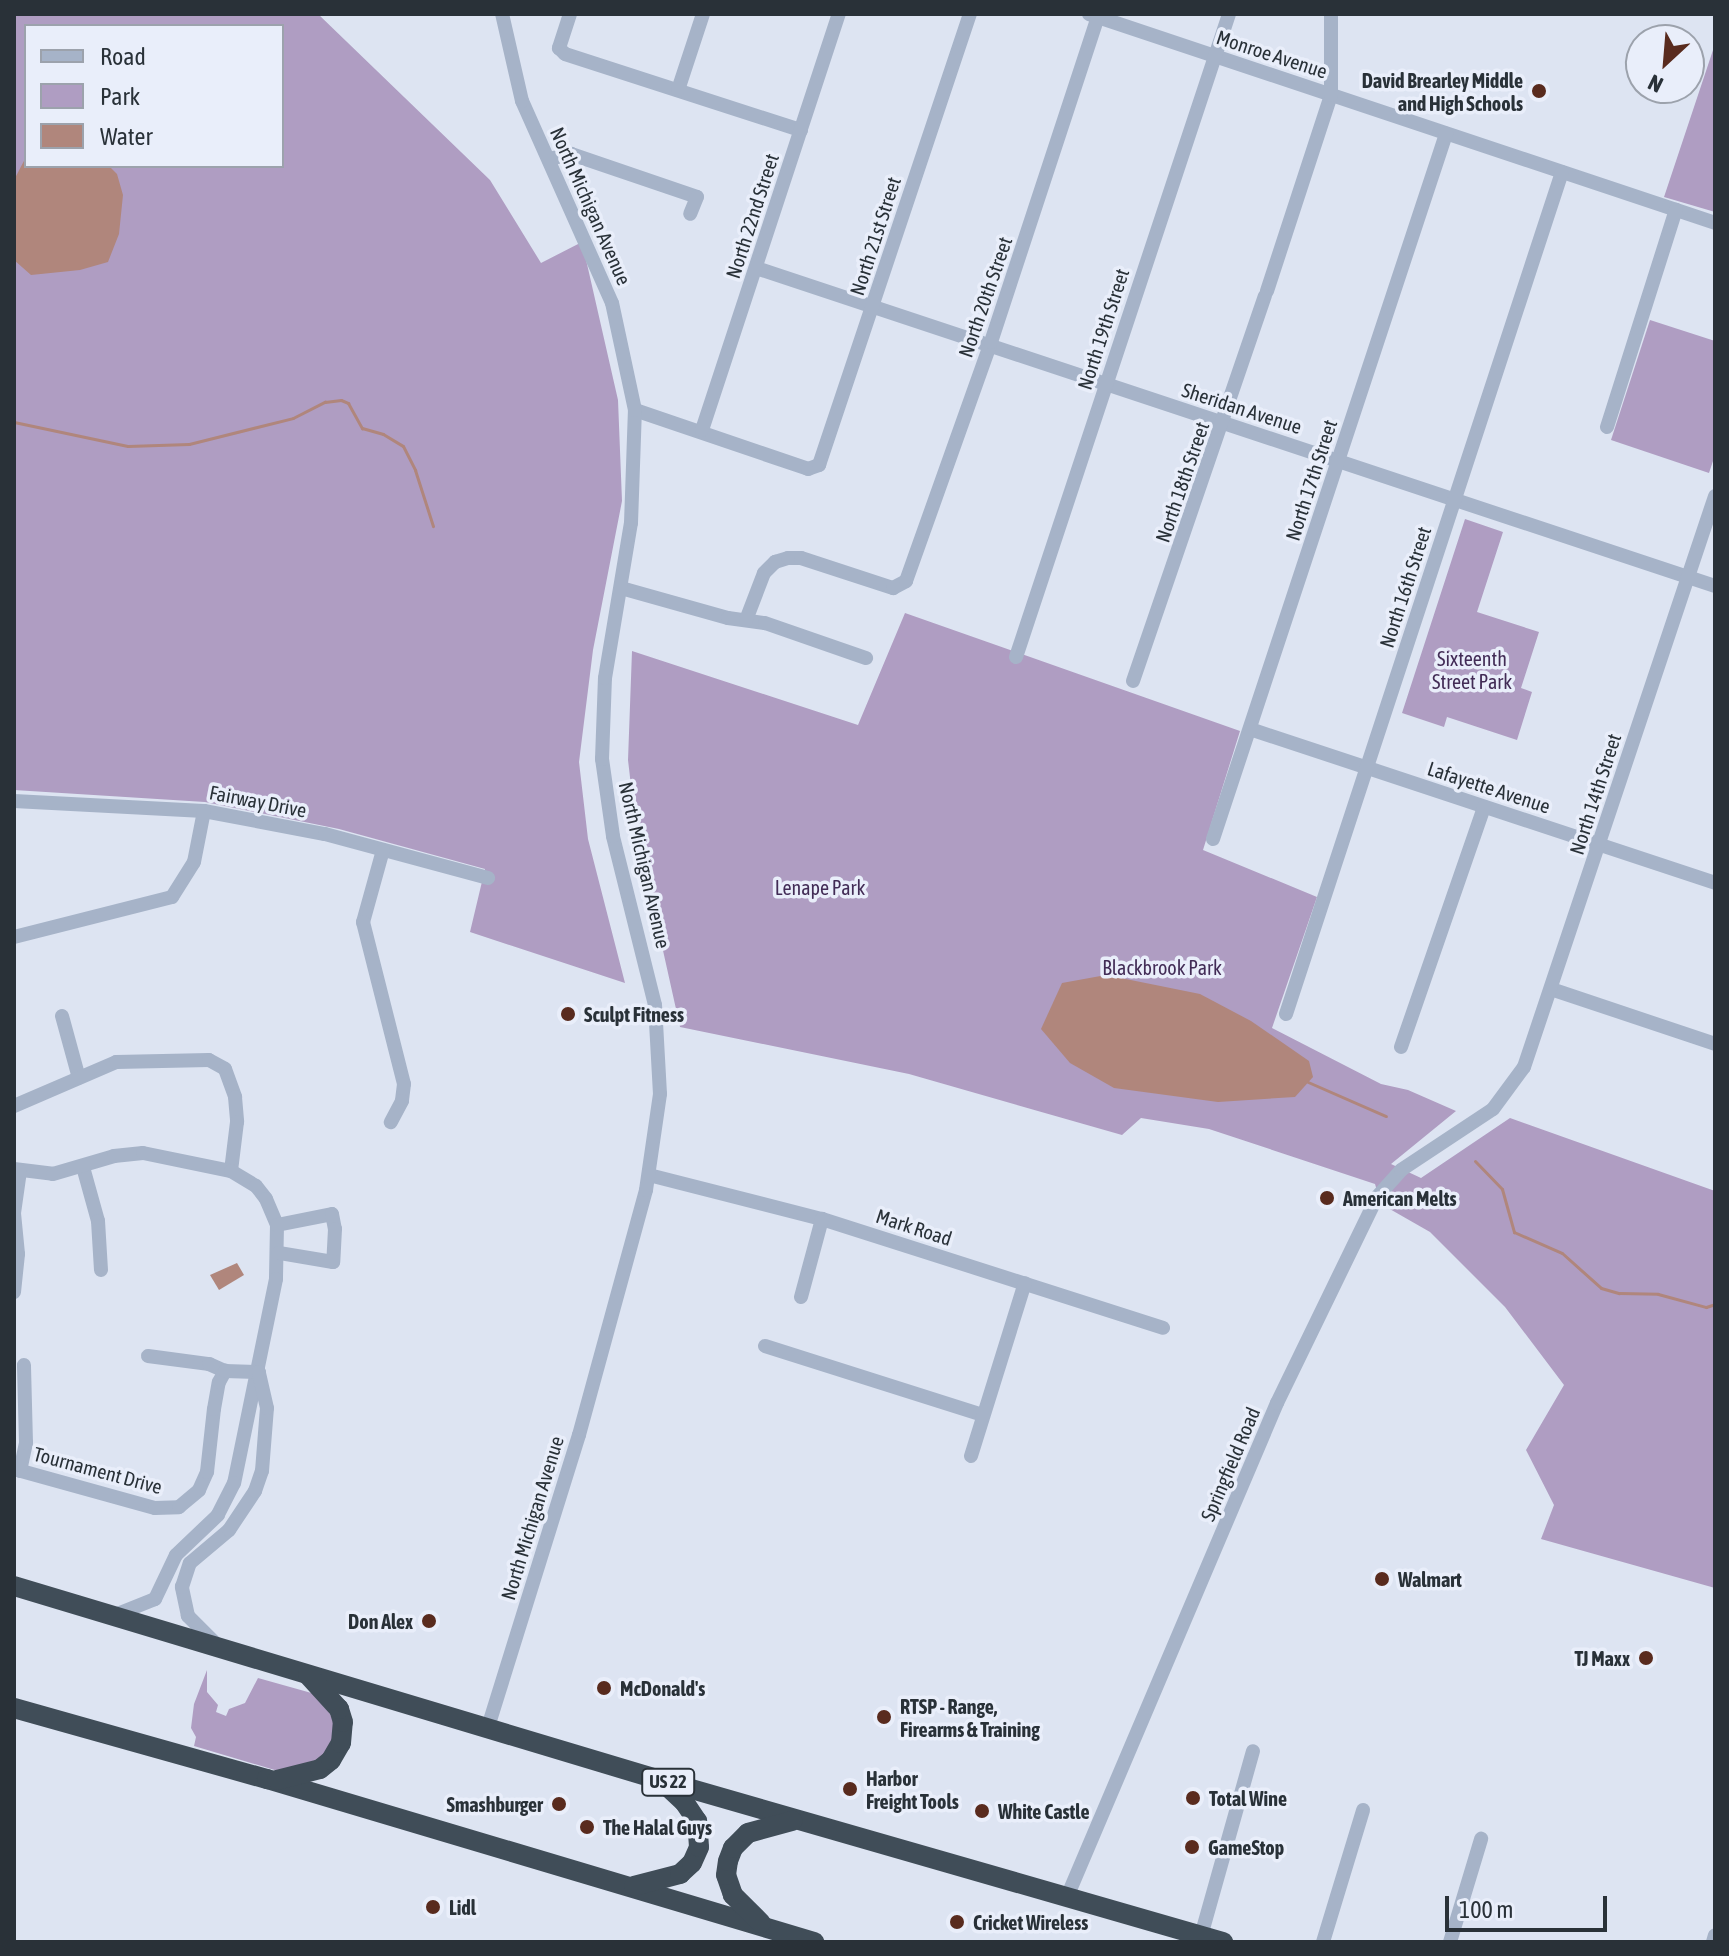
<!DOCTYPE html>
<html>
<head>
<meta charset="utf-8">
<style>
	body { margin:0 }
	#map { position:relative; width:1729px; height:1956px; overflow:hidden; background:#dde4f2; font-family:"Asap Condensed",sans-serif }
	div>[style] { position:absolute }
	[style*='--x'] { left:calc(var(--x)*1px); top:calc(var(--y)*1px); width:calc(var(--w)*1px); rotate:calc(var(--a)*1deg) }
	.green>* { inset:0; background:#af9dc2 }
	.water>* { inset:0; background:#b0867c }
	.stream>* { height:3px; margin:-1.5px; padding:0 1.5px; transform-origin:1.5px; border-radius:1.5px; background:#b0867c }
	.minor>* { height:14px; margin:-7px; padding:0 7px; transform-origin:7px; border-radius:7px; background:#a6b3c8 }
	.highway>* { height:20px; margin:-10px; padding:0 10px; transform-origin:10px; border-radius:10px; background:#404d58 }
	.dots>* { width:22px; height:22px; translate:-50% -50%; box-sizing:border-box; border:4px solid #e9eefa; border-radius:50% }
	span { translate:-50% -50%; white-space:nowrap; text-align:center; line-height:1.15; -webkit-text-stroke:7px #e9eefa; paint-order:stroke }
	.shield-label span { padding:2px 6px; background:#e9eefa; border:2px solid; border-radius:6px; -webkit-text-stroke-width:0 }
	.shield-label { font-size:18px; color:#293138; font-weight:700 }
	.street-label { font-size:20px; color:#293138 }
	.poi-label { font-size:20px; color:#293138; font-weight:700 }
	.right { translate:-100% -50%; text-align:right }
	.left { translate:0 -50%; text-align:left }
	.park-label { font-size:20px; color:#422c56 }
	.frame { position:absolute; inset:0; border:16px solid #293138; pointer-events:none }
	.legend { position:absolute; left:24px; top:24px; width:260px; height:144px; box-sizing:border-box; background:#e9eefa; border:2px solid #9ca2ac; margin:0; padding:10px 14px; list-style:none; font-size:24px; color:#293138 }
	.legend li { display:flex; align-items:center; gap:16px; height:40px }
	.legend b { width:40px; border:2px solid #9ca2ac }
	.north { position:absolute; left:1625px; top:24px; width:80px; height:80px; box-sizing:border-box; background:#e9eefa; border:2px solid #9ca2ac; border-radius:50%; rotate:206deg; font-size:22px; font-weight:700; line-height:32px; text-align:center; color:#293138 }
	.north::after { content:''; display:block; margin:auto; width:28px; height:36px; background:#592b1e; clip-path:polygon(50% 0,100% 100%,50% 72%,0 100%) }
	.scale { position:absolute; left:1445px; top:1896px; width:162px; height:36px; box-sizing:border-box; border:4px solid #293138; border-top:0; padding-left:10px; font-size:24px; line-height:28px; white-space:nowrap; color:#293138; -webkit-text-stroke:6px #e9eefa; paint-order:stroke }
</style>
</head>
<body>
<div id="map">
	<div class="green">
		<i style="clip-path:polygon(evenodd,14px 14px,318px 14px,490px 180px,541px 263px,582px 242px,618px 400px,622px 501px,593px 650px,579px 762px,588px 839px,625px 983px,470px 932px,485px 869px,339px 829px,205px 802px,14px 790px,14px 14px,26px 26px,282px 26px,282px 166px,26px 166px,26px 26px)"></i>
		<i style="clip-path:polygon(1715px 44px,1715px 212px,1664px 197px)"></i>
		<i style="clip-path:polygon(1650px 320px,1715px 341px,1715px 455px,1709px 473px,1611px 440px)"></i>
		<i style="clip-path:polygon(1465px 519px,1503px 532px,1477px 612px,1539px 632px,1521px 688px,1532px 692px,1517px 740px,1447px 717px,1444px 727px,1402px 713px)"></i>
		<i style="clip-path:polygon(905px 613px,1240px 731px,1203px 850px,1317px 897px,1272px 1028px,1381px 1084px,1408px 1090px,1456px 1111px,1391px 1164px,1421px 1178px,1510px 1118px,1715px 1191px,1715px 1588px,1541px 1539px,1554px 1505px,1526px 1450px,1564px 1385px,1505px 1307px,1430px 1232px,1381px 1204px,1375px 1184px,1209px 1129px,1141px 1118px,1122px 1135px,909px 1074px,680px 1027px,636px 829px,628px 760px,632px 651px,858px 725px)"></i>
		<i style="clip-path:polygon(207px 1670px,207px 1692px,218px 1705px,216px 1712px,226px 1716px,229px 1709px,245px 1703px,258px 1678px,315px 1694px,326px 1706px,337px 1728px,322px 1761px,278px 1771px,194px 1746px,196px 1737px,191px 1728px,194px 1704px)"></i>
	</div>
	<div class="water">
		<i style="clip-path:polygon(26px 157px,26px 166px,109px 166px,117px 174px,123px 195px,119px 234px,108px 262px,80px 270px,31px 275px,14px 260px,14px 180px)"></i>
		<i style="clip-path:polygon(1106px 975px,1200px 994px,1251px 1021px,1309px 1061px,1313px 1077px,1295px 1097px,1218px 1102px,1114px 1088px,1070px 1063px,1041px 1029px,1062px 983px)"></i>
		<i style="clip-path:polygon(237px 1263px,244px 1275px,219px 1290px,210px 1275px)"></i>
	</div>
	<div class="stream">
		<i style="--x:14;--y:422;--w:116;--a:11.9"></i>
		<i style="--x:128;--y:446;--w:61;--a:-1.9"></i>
		<i style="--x:189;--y:444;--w:107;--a:-14"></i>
		<i style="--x:293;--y:418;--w:36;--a:-27"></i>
		<i style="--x:325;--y:402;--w:16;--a:-7"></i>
		<i style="--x:341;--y:400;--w:8;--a:23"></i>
		<i style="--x:348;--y:403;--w:29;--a:61"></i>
		<i style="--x:362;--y:428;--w:22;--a:16"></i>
		<i style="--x:383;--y:434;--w:23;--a:31"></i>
		<i style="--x:403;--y:446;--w:27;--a:63"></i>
		<i style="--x:415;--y:470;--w:59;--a:72.2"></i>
		<i style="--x:1308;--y:1082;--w:85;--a:23.6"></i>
		<i style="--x:1475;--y:1161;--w:39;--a:46"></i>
		<i style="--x:1502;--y:1189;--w:45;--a:74.4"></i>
		<i style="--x:1514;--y:1232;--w:52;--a:23.6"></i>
		<i style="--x:1562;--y:1253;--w:52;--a:41.9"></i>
		<i style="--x:1601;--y:1288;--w:19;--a:16"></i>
		<i style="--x:1619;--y:1293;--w:39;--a:1"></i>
		<i style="--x:1658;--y:1294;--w:50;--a:15.2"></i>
		<i style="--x:1706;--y:1307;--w:9;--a:-18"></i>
	</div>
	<div class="minor">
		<i style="--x:570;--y:14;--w:36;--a:108"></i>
		<i style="--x:559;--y:48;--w:8;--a:45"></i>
		<i style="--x:565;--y:54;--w:248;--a:17.9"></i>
		<i style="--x:1089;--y:14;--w:660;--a:18.46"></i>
		<i style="--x:678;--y:90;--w:80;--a:-71.8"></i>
		<i style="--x:549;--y:159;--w:23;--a:-13"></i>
		<i style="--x:571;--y:154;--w:133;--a:18.8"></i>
		<i style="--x:697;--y:197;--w:18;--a:112"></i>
		<i style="--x:756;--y:268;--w:1010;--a:18.35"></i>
		<i style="--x:1267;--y:291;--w:206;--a:-71.9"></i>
		<i style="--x:1331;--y:95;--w:81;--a:-90"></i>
		<i style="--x:635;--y:410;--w:183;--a:18.8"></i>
		<i style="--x:808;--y:469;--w:12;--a:-20"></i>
		<i style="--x:819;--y:465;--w:476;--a:-71.5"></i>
		<i style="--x:1607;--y:427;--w:228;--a:-72.4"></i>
		<i style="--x:702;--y:430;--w:438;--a:-71.8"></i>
		<i style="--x:621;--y:588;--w:111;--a:15.7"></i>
		<i style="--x:728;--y:618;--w:37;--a:8"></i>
		<i style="--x:765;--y:623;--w:107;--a:19.1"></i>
		<i style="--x:746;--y:620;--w:50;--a:-69"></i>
		<i style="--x:764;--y:573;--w:16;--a:-45"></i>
		<i style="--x:775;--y:562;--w:14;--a:-17"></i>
		<i style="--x:788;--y:558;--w:13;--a:0"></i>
		<i style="--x:801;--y:558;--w:97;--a:18.1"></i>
		<i style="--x:893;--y:588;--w:15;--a:-28"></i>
		<i style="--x:906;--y:581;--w:254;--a:-70.4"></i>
		<i style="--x:991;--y:342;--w:345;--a:-71.8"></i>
		<i style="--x:1016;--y:657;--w:677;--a:-71.67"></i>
		<i style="--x:1133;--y:681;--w:407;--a:-71.1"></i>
		<i style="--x:1250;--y:729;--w:490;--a:18.3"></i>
		<i style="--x:14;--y:801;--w:190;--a:3"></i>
		<i style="--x:204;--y:811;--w:123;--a:10.8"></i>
		<i style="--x:325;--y:834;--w:169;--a:15.1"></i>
		<i style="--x:1213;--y:839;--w:743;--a:-71.71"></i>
		<i style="--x:383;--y:850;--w:75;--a:105.5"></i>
		<i style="--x:363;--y:922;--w:167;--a:75.8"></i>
		<i style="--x:404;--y:1084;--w:17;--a:97"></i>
		<i style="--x:402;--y:1101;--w:24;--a:118"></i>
		<i style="--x:14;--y:937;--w:163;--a:-14.2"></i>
		<i style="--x:172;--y:897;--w:41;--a:-57.8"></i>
		<i style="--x:194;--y:862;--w:52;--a:-78.9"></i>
		<i style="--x:1551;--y:989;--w:173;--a:18.5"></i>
		<i style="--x:1286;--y:1014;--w:886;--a:-71.85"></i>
		<i style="--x:62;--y:1016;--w:64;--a:74.7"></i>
		<i style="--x:1401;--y:1047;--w:254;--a:-70.9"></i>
		<i style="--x:14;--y:1106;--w:111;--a:-23.3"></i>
		<i style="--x:116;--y:1062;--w:93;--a:-1.2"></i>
		<i style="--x:209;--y:1060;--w:18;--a:29"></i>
		<i style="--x:225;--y:1069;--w:30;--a:70"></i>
		<i style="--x:235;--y:1097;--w:25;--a:85"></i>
		<i style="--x:237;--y:1122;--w:49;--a:97"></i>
		<i style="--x:83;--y:1167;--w:56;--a:74.5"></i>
		<i style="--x:98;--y:1221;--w:49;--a:86.5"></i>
		<i style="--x:14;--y:1169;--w:39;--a:7"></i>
		<i style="--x:53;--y:1174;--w:64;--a:-16.4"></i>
		<i style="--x:114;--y:1156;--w:29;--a:-6"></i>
		<i style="--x:143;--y:1153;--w:90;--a:11.6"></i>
		<i style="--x:231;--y:1171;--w:29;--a:31"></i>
		<i style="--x:256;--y:1186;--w:16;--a:52"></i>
		<i style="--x:266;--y:1199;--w:28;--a:67"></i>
		<i style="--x:277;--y:1225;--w:54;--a:91.1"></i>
		<i style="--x:276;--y:1279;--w:208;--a:101.6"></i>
		<i style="--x:234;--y:1483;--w:36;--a:117"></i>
		<i style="--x:218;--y:1515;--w:58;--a:136.4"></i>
		<i style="--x:176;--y:1555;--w:49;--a:115.5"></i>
		<i style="--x:155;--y:1599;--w:43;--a:158.2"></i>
		<i style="--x:649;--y:1175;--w:179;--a:14.3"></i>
		<i style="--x:822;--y:1219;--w:358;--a:17.7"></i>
		<i style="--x:277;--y:1225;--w:56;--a:-11.3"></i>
		<i style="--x:332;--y:1214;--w:15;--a:79"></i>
		<i style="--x:335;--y:1229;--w:33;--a:93"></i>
		<i style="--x:333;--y:1262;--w:55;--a:-170.5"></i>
		<i style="--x:14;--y:1292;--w:38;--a:-84"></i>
		<i style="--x:18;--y:1254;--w:41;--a:-95.6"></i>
		<i style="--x:14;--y:1213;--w:42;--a:-81.9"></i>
		<i style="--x:801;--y:1297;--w:81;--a:-74.9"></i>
		<i style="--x:765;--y:1346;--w:228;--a:17.6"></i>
		<i style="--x:148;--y:1356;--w:62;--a:7.5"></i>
		<i style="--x:209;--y:1364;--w:17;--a:24"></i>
		<i style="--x:971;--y:1456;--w:181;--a:-72.7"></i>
		<i style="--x:14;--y:1469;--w:146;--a:15.5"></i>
		<i style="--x:155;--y:1508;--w:24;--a:-2"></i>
		<i style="--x:179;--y:1507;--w:26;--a:-40"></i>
		<i style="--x:199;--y:1490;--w:20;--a:-66"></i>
		<i style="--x:207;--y:1472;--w:63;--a:-83.7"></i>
		<i style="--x:214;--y:1409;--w:27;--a:-80"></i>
		<i style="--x:219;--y:1382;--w:13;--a:-61"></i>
		<i style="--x:225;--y:1371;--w:34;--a:2"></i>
		<i style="--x:20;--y:1471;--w:29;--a:-78"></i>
		<i style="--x:26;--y:1443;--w:78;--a:-91.5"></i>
		<i style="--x:216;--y:1644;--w:40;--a:-135"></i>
		<i style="--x:188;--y:1616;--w:30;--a:-102"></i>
		<i style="--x:182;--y:1587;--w:25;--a:-72"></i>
		<i style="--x:190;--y:1563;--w:51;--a:-40.2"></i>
		<i style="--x:229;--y:1530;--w:47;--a:-56.3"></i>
		<i style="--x:255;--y:1491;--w:21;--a:-71"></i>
		<i style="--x:262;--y:1471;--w:63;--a:-85.5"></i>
		<i style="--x:267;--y:1408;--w:37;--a:-103"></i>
		<i style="--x:488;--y:1727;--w:306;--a:-72.7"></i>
		<i style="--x:579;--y:1435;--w:254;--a:-74.7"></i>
		<i style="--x:646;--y:1190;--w:97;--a:-81.7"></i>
		<i style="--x:660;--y:1094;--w:89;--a:-93.2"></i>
		<i style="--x:655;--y:1005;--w:174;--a:-104"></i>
		<i style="--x:613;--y:836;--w:78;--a:-98.1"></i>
		<i style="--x:602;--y:759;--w:81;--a:-87.9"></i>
		<i style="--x:605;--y:678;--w:157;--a:-80.5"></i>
		<i style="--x:631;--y:523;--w:113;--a:-88"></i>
		<i style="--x:635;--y:410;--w:109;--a:-102.1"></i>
		<i style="--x:612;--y:303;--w:221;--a:-114"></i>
		<i style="--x:522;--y:101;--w:89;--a:-102.9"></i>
		<i style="--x:1067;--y:1897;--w:537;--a:-66.97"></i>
		<i style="--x:1277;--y:1403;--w:229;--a:-64.1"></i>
		<i style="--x:1377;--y:1197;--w:36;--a:-48"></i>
		<i style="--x:1401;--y:1170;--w:110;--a:-33.5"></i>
		<i style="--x:1493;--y:1109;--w:52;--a:-53.6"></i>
		<i style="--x:1524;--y:1067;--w:602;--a:-71.5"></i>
		<i style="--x:1201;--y:1936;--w:192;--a:-74.3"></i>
		<i style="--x:1323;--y:1942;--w:138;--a:-73.1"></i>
		<i style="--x:1450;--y:1942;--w:108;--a:-73.2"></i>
		<i style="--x:1713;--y:1942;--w:7;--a:-74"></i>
	</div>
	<div class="highway">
		<i style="--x:14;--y:1586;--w:675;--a:16.72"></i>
		<i style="--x:660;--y:1780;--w:586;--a:16.05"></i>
		<i style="--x:14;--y:1708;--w:263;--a:15.7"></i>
		<i style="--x:267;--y:1779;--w:571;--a:16.59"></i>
		<i style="--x:277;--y:1780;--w:44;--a:-14.3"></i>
		<i style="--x:320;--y:1769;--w:14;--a:-39"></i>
		<i style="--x:331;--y:1760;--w:20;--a:-60"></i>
		<i style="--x:341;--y:1743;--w:21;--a:-85"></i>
		<i style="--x:343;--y:1722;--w:14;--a:-107"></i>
		<i style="--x:339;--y:1709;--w:46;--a:-132.4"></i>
		<i style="--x:634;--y:1886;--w:48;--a:-14.6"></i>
		<i style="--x:680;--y:1874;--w:16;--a:-43"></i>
		<i style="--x:692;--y:1863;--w:17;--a:-66"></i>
		<i style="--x:699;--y:1847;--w:26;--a:-94"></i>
		<i style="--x:697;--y:1821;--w:23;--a:-124"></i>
		<i style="--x:684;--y:1802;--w:25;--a:-137"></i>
		<i style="--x:761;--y:1923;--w:40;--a:-135"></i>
		<i style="--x:733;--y:1895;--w:21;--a:-109"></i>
		<i style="--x:726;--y:1875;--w:14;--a:-82"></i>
		<i style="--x:728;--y:1861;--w:14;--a:-69"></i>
		<i style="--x:733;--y:1848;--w:21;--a:-45"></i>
		<i style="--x:748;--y:1833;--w:46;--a:-15.3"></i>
	</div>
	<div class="dots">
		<i style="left:1539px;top:91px;background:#592b1e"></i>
		<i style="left:568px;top:1014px;background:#592b1e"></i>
		<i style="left:1327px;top:1198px;background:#592b1e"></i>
		<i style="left:1382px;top:1579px;background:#592b1e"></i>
		<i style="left:429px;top:1621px;background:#592b1e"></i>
		<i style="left:1646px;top:1658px;background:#592b1e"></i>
		<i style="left:604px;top:1688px;background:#592b1e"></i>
		<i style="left:884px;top:1717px;background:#592b1e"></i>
		<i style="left:850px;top:1789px;background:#592b1e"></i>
		<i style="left:1193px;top:1798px;background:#592b1e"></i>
		<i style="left:559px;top:1804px;background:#592b1e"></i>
		<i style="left:982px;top:1811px;background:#592b1e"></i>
		<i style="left:587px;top:1827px;background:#592b1e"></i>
		<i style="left:1192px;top:1847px;background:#592b1e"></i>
		<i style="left:433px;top:1907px;background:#592b1e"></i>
		<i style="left:957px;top:1922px;background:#592b1e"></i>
	</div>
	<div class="shield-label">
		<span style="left:668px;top:1782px">US 22</span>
	</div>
	<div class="street-label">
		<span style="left:1272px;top:54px;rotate:18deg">Monroe Avenue</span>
		<span style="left:591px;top:206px;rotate:66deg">North Michigan Avenue</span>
		<span style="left:752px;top:216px;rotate:-72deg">North 22nd Street</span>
		<span style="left:875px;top:236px;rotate:-72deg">North 21st Street</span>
		<span style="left:985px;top:297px;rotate:-71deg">North 20th Street</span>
		<span style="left:1103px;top:329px;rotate:-72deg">North 19th Street</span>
		<span style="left:1242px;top:408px;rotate:18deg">Sheridan Avenue</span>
		<span style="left:1311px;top:480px;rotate:-72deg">North 17th Street</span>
		<span style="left:1182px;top:482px;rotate:-71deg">North 18th Street</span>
		<span style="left:1405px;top:587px;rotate:-72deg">North 16th Street</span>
		<span style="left:1489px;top:787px;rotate:18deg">Lafayette Avenue</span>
		<span style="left:1595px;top:794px;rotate:-72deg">North 14th Street</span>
		<span style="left:258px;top:801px;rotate:11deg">Fairway Drive</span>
		<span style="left:645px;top:865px;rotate:77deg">North Michigan Avenue</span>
		<span style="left:914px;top:1227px;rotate:18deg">Mark Road</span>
		<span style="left:1230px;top:1464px;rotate:-67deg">Springfield Road</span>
		<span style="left:98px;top:1470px;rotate:15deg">Tournament Drive</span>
		<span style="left:532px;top:1518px;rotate:-73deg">North Michigan Avenue</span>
	</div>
	<div class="poi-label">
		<span class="right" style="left:1523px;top:92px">David Brearley Middle<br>and High Schools</span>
		<span class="left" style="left:584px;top:1014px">Sculpt Fitness</span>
		<span class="left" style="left:1343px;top:1198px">American Melts</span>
		<span class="left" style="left:1398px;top:1579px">Walmart</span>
		<span class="right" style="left:413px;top:1621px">Don Alex</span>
		<span class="right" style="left:1630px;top:1658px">TJ Maxx</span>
		<span class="left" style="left:620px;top:1688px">McDonald's</span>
		<span class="left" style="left:900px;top:1718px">RTSP - Range,<br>Firearms &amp; Training</span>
		<span class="left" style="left:866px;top:1790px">Harbor<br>Freight Tools</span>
		<span class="left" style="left:1209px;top:1798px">Total Wine</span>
		<span class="right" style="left:543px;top:1804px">Smashburger</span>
		<span class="left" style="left:998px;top:1811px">White Castle</span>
		<span class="left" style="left:603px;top:1827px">The Halal Guys</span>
		<span class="left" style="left:1208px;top:1847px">GameStop</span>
		<span class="left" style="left:449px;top:1907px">Lidl</span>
		<span class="left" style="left:973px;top:1922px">Cricket Wireless</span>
	</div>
	<div class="park-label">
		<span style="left:1472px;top:670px">Sixteenth<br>Street Park</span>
		<span style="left:820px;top:887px">Lenape Park</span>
		<span style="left:1162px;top:967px">Blackbrook Park</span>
	</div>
	<div class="frame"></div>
	<ul class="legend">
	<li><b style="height:10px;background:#a6b3c8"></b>Road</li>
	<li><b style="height:22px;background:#af9dc2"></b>Park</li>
	<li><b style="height:22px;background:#b0867c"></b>Water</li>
	</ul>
	<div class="north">N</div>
	<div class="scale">100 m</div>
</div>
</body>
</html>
